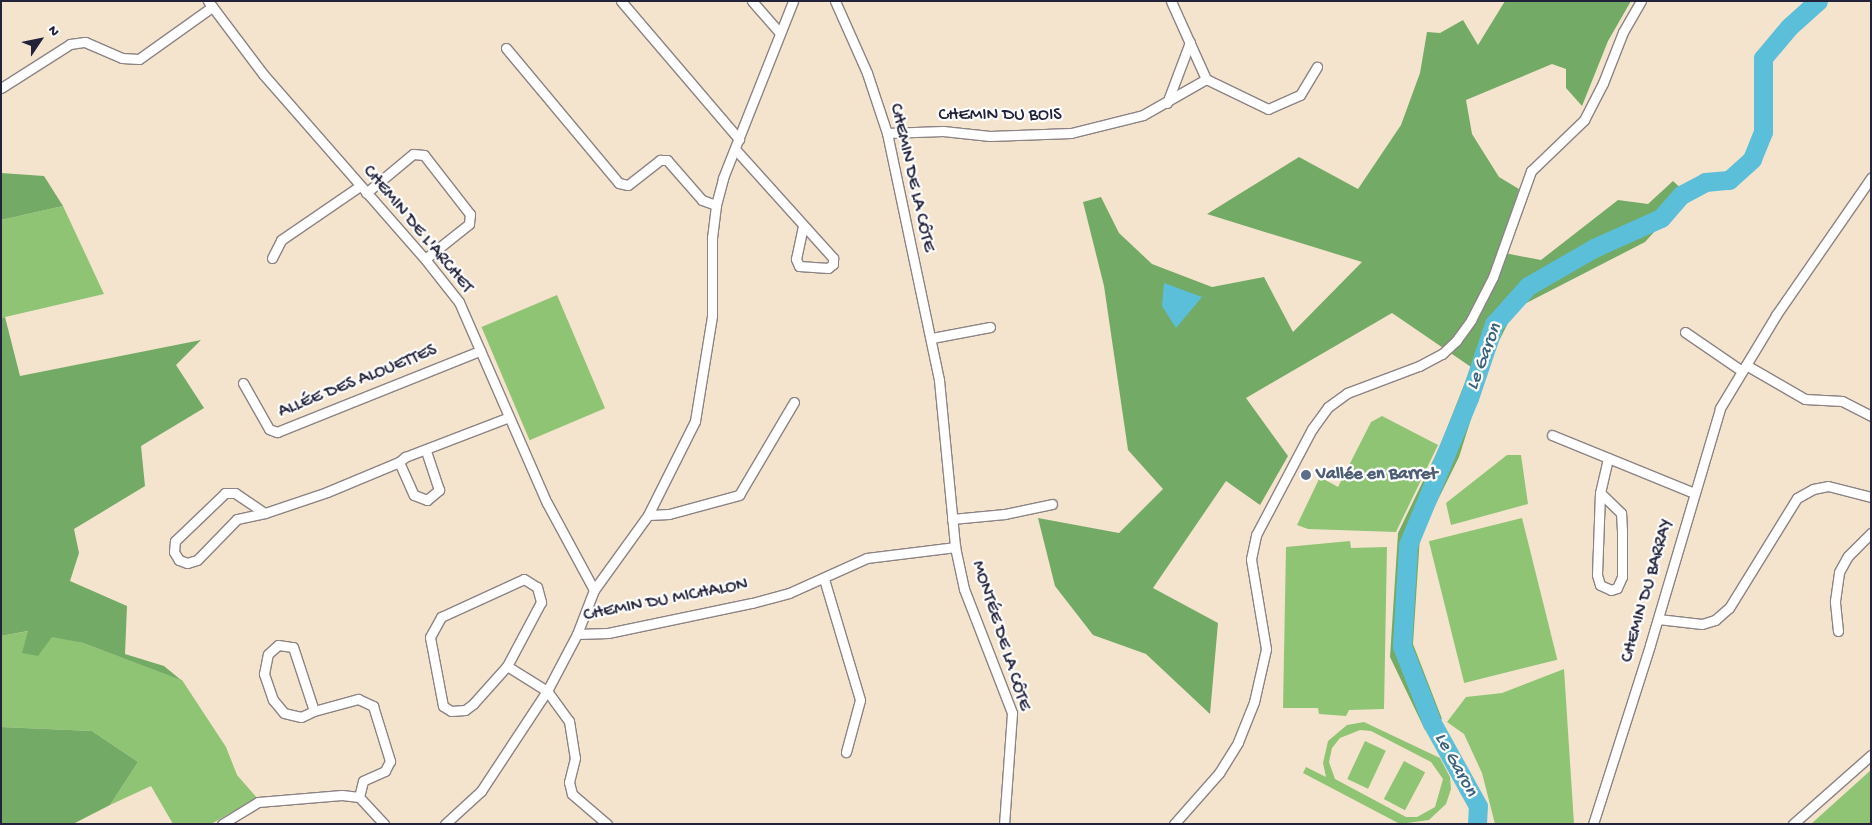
<!DOCTYPE html>
<html>
<head>
<meta charset="utf-8">
<style>
  body { margin:0 }
  #map { position:relative; width:1872px; height:825px; overflow:hidden; background:#f5e4cd; font-family:"Gochi Hand",sans-serif }
  div>[style] { position:absolute }
  [style*='--x'] { left:calc(var(--x)*1px); top:calc(var(--y)*1px); width:calc(var(--w)*1px); rotate:calc(var(--a)*1deg) }
  .green>* { inset:0; background:#8fc475; transform-origin:0 0 }
  .forest>* { inset:0; background:#73aa66 }
  .water>* { inset:0; background:#5cbfda }
  .river>* { height:19px; margin:-9.5px; padding:0 9.5px; transform-origin:9.5px; border-radius:9.5px; background:#5cbfda }
  .roads { filter:drop-shadow(1px 0 #8c8384) drop-shadow(-1px 0 #8c8384) drop-shadow(0 1px #8c8384) drop-shadow(0 -1px #8c8384) }
  .street>* { height:9px; margin:-4.5px; padding:0 4.5px; transform-origin:4.5px; border-radius:4.5px; background:#fff }
  .dots>* { width:14px; height:14px; translate:-50% -50%; box-sizing:border-box; border:2px solid #fff; border-radius:50% }
  span { translate:-50% -50%; white-space:nowrap; text-align:center; line-height:1.15; -webkit-text-stroke:4.5px #fff; paint-order:stroke }
  .street-label { font-size:18px; color:#22223b }
  .service-label { font-size:18px; color:#4e5e75; font-weight:700 }
  .left { translate:0 -50%; text-align:left }
  .water-label { font-size:19px; color:#39617b; font-style:italic }
  .frame { position:absolute; inset:0; border:2px solid #22223b; pointer-events:none }
  .north { position:absolute; left:15px; top:15px; width:50px; height:50px; -webkit-text-stroke:4px #fff; paint-order:stroke; rotate:56deg; font-size:14px; font-weight:700; line-height:20px; text-align:center; color:#22223b }
  .north::after { content:''; display:block; margin:auto; width:18px; height:22px; background:#22223b; clip-path:polygon(50% 0,100% 100%,50% 72%,0 100%) }
</style>
</head>
<body>
<div id="map">
  <div class="green">
    <div style="clip-path:polygon(63px 206px,104px 294px,1px 318px,1px 220px)"></div>
    <div style="left:557px;top:295px;width:123px;height:82px;rotate:67deg"></div>
    <div style="clip-path:polygon(1382px 416px,1438px 445px,1396px 532px,1308px 529px,1297px 525px,1320px 477px,1338px 487px,1371px 422px)"></div>
    <div style="clip-path:polygon(1507px 455px,1521px 455px,1528px 504px,1451px 525px,1446px 503px)"></div>
    <div style="left:1522px;top:518px;width:146px;height:96px;rotate:76deg"></div>
    <div style="clip-path:polygon(1350px 541px,1351px 548px,1387px 547px,1384px 709px,1349px 710px,1346px 716px,1319px 714px,1318px 708px,1283px 708px,1286px 547px)"></div>
    <div style="clip-path:polygon(29px 631px,83px 643px,182px 680px,226px 747px,237px 775px,257px 798px,211px 824px,173px 824px,151px 786px,110px 805px,138px 762px,92px 731px,1px 727px,1px 636px)"></div>
    <div style="clip-path:polygon(1564px 669px,1574px 824px,1495px 824px,1482px 773px,1464px 734px,1447px 722px,1466px 697px,1502px 693px)"></div>
    <div style="clip-path:polygon(evenodd,1364px 722px,1440px 758px,1450px 777px,1451px 789px,1446px 804px,1429px 820px,1400px 824px,1303px 773px,1306px 767px,1326px 777px,1323px 763px,1328px 741px,1347px 725px,1364px 722px,1360px 730px,1371px 731px,1431px 762px,1443px 779px,1435px 807px,1417px 817px,1406px 817px,1335px 779px,1329px 762px,1332px 748px,1340px 738px,1360px 730px)"></div>
    <div style="left:1365px;top:741px;width:23px;height:42px;rotate:25deg"></div>
    <div style="left:1404px;top:761px;width:24px;height:43px;rotate:28deg"></div>
    <div style="clip-path:polygon(1871px 770px,1871px 824px,1811px 824px)"></div>
  </div>
  <div class="forest">
    <div style="clip-path:polygon(1505px 1px,1631px 1px,1608px 41px,1582px 106px,1566px 88px,1566px 69px,1552px 64px,1466px 100px,1472px 134px,1499px 177px,1519px 189px,1499px 252px,1541px 260px,1618px 200px,1648px 204px,1673px 181px,1688px 195px,1645px 242px,1515px 309px,1490px 359px,1459px 457px,1420px 536px,1413px 644px,1442px 719px,1425px 730px,1390px 657px,1398px 533px,1440px 446px,1471px 367px,1392px 313px,1246px 398px,1288px 456px,1260px 505px,1226px 481px,1153px 588px,1218px 623px,1210px 714px,1146px 654px,1093px 635px,1055px 586px,1038px 518px,1119px 533px,1163px 489px,1128px 450px,1104px 286px,1083px 202px,1101px 197px,1119px 233px,1152px 264px,1212px 287px,1264px 277px,1293px 332px,1362px 262px,1207px 214px,1299px 157px,1358px 189px,1401px 125px,1420px 73px,1427px 32px,1440px 33px,1463px 20px,1478px 45px)"></div>
    <div style="clip-path:polygon(1px 173px,44px 176px,63px 206px,1px 220px)"></div>
    <div style="clip-path:polygon(5px 317px,20px 376px,201px 340px,176px 365px,204px 408px,141px 446px,145px 486px,74px 529px,79px 553px,70px 581px,127px 606px,125px 654px,164px 666px,181px 680px,83px 643px,52px 637px,38px 656px,22px 653px,28px 631px,1px 636px,1px 318px)"></div>
    <div style="clip-path:polygon(1px 727px,92px 731px,138px 762px,110px 805px,73px 824px,1px 824px)"></div>
  </div>
  <div class="water">
    <div style="clip-path:polygon(1164px 283px,1202px 297px,1176px 328px,1162px 306px)"></div>
  </div>
  <div class="river">
    <div style="--x:1477;--y:824;--w:18;--a:-87"></div>
    <div style="--x:1478;--y:806;--w:95;--a:-119"></div>
    <div style="--x:1432;--y:723;--w:83;--a:-111.3"></div>
    <div style="--x:1402;--y:646;--w:101;--a:-86.6"></div>
    <div style="--x:1408;--y:545;--w:159;--a:-67.5"></div>
    <div style="--x:1469;--y:398;--w:78;--a:-71.3"></div>
    <div style="--x:1494;--y:324;--w:51;--a:-48.2"></div>
    <div style="--x:1528;--y:286;--w:76;--a:-29.9"></div>
    <div style="--x:1594;--y:248;--w:73;--a:-24.1"></div>
    <div style="--x:1661;--y:218;--w:30;--a:-49"></div>
    <div style="--x:1681;--y:195;--w:27;--a:-28"></div>
    <div style="--x:1705;--y:182;--w:24;--a:-5"></div>
    <div style="--x:1729;--y:180;--w:31;--a:-42"></div>
    <div style="--x:1752;--y:159;--w:29;--a:-68"></div>
    <div style="--x:1763;--y:132;--w:74;--a:-90"></div>
    <div style="--x:1763;--y:58;--w:40;--a:-50"></div>
    <div style="--x:1789;--y:27;--w:39;--a:-42"></div>
  </div>
  <div class="roads">
    <div class="street">
      <div style="--x:208;--y:1;--w:91;--a:53"></div>
      <div style="--x:263;--y:74;--w:246;--a:48.8"></div>
      <div style="--x:425;--y:259;--w:55;--a:51.7"></div>
      <div style="--x:459;--y:302;--w:219;--a:66.4"></div>
      <div style="--x:547;--y:503;--w:99;--a:61.6"></div>
      <div style="--x:621;--y:1;--w:182;--a:49.5"></div>
      <div style="--x:752;--y:1;--w:41;--a:48.9"></div>
      <div style="--x:835;--y:1;--w:79;--a:66"></div>
      <div style="--x:867;--y:73;--w:63;--a:71.6"></div>
      <div style="--x:887;--y:133;--w:252;--a:78.1"></div>
      <div style="--x:939;--y:380;--w:168;--a:84.5"></div>
      <div style="--x:955;--y:547;--w:43;--a:77.9"></div>
      <div style="--x:964;--y:589;--w:133;--a:68.8"></div>
      <div style="--x:1012;--y:713;--w:111;--a:94.1"></div>
      <div style="--x:506;--y:48;--w:176;--a:50.1"></div>
      <div style="--x:619;--y:183;--w:9;--a:13"></div>
      <div style="--x:628;--y:185;--w:41;--a:-38"></div>
      <div style="--x:660;--y:160;--w:7;--a:0"></div>
      <div style="--x:667;--y:160;--w:53;--a:48.8"></div>
      <div style="--x:702;--y:200;--w:15;--a:20"></div>
      <div style="--x:1206;--y:79;--w:69;--a:25.8"></div>
      <div style="--x:1268;--y:109;--w:35;--a:-24"></div>
      <div style="--x:1300;--y:95;--w:33;--a:-59"></div>
      <div style="--x:1;--y:88;--w:82;--a:-32.5"></div>
      <div style="--x:70;--y:44;--w:15;--a:-8"></div>
      <div style="--x:85;--y:42;--w:40;--a:23.4"></div>
      <div style="--x:122;--y:58;--w:17;--a:3"></div>
      <div style="--x:139;--y:59;--w:90;--a:-35.5"></div>
      <div style="--x:1167;--y:103;--w:65;--a:-69.3"></div>
      <div style="--x:887;--y:133;--w:56;--a:-2"></div>
      <div style="--x:943;--y:131;--w:47;--a:6.1"></div>
      <div style="--x:990;--y:136;--w:81;--a:-2.1"></div>
      <div style="--x:1071;--y:133;--w:74;--a:-14"></div>
      <div style="--x:1143;--y:115;--w:73;--a:-29.7"></div>
      <div style="--x:1206;--y:79;--w:85;--a:-114.2"></div>
      <div style="--x:735;--y:149;--w:147;--a:48"></div>
      <div style="--x:833;--y:258;--w:6;--a:90"></div>
      <div style="--x:833;--y:264;--w:6;--a:141"></div>
      <div style="--x:828;--y:268;--w:29;--a:-176"></div>
      <div style="--x:799;--y:266;--w:8;--a:-113"></div>
      <div style="--x:796;--y:259;--w:34;--a:-78"></div>
      <div style="--x:366;--y:193;--w:61;--a:-39.7"></div>
      <div style="--x:413;--y:154;--w:11;--a:5"></div>
      <div style="--x:424;--y:155;--w:75;--a:52.1"></div>
      <div style="--x:470;--y:214;--w:10;--a:96"></div>
      <div style="--x:469;--y:224;--w:56;--a:141.5"></div>
      <div style="--x:272;--y:258;--w:20;--a:-63"></div>
      <div style="--x:281;--y:240;--w:96;--a:-34.4"></div>
      <div style="--x:1685;--y:332;--w:69;--a:34.4"></div>
      <div style="--x:932;--y:338;--w:59;--a:-10.7"></div>
      <div style="--x:1746;--y:365;--w:68;--a:30"></div>
      <div style="--x:1805;--y:399;--w:37;--a:3"></div>
      <div style="--x:1842;--y:401;--w:33;--a:27"></div>
      <div style="--x:243;--y:383;--w:53;--a:60.5"></div>
      <div style="--x:269;--y:429;--w:9;--a:21"></div>
      <div style="--x:277;--y:432;--w:219;--a:-21.8"></div>
      <div style="--x:1552;--y:435;--w:153;--a:22.2"></div>
      <div style="--x:399;--y:462;--w:36;--a:66"></div>
      <div style="--x:414;--y:495;--w:14;--a:21"></div>
      <div style="--x:427;--y:500;--w:16;--a:-40"></div>
      <div style="--x:439;--y:490;--w:41;--a:-108.4"></div>
      <div style="--x:1600;--y:493;--w:82;--a:92.1"></div>
      <div style="--x:1597;--y:575;--w:10;--a:73"></div>
      <div style="--x:1600;--y:585;--w:12;--a:24"></div>
      <div style="--x:1611;--y:590;--w:6;--a:-18"></div>
      <div style="--x:1617;--y:588;--w:12;--a:-66"></div>
      <div style="--x:1622;--y:577;--w:46;--a:-90"></div>
      <div style="--x:1622;--y:531;--w:18;--a:-93"></div>
      <div style="--x:1621;--y:513;--w:29;--a:-136"></div>
      <div style="--x:1600;--y:493;--w:36;--a:-77"></div>
      <div style="--x:265;--y:513;--w:29;--a:168"></div>
      <div style="--x:237;--y:519;--w:57;--a:134.3"></div>
      <div style="--x:197;--y:560;--w:10;--a:163"></div>
      <div style="--x:187;--y:563;--w:9;--a:-159"></div>
      <div style="--x:179;--y:560;--w:9;--a:-122"></div>
      <div style="--x:174;--y:552;--w:11;--a:-85"></div>
      <div style="--x:175;--y:541;--w:69;--a:-43.8"></div>
      <div style="--x:225;--y:493;--w:10;--a:0"></div>
      <div style="--x:235;--y:493;--w:36;--a:34"></div>
      <div style="--x:265;--y:513;--w:65;--a:-18.7"></div>
      <div style="--x:327;--y:492;--w:78;--a:-22.6"></div>
      <div style="--x:399;--y:462;--w:8;--a:-40"></div>
      <div style="--x:405;--y:457;--w:111;--a:-21"></div>
      <div style="--x:648;--y:515;--w:21;--a:-3"></div>
      <div style="--x:669;--y:514;--w:73;--a:-15.2"></div>
      <div style="--x:739;--y:495;--w:108;--a:-59.4"></div>
      <div style="--x:952;--y:519;--w:53;--a:-5.4"></div>
      <div style="--x:1005;--y:514;--w:48;--a:-12"></div>
      <div style="--x:824;--y:579;--w:126;--a:73.4"></div>
      <div style="--x:860;--y:700;--w:54;--a:105.1"></div>
      <div style="--x:1658;--y:619;--w:44;--a:6.5"></div>
      <div style="--x:1702;--y:624;--w:14;--a:-17"></div>
      <div style="--x:1715;--y:620;--w:18;--a:-41"></div>
      <div style="--x:1729;--y:608;--w:129;--a:-58.3"></div>
      <div style="--x:1797;--y:498;--w:18;--a:-29"></div>
      <div style="--x:1813;--y:489;--w:15;--a:-11"></div>
      <div style="--x:1828;--y:486;--w:44;--a:14.3"></div>
      <div style="--x:1838;--y:631;--w:30;--a:-96"></div>
      <div style="--x:1835;--y:601;--w:29;--a:-82"></div>
      <div style="--x:1839;--y:572;--w:18;--a:-61"></div>
      <div style="--x:1848;--y:556;--w:33;--a:-45"></div>
      <div style="--x:577;--y:634;--w:31;--a:-2"></div>
      <div style="--x:608;--y:633;--w:147;--a:-11.8"></div>
      <div style="--x:752;--y:603;--w:38;--a:-15"></div>
      <div style="--x:789;--y:593;--w:85;--a:-24.2"></div>
      <div style="--x:867;--y:558;--w:89;--a:-7.1"></div>
      <div style="--x:507;--y:666;--w:51;--a:131.8"></div>
      <div style="--x:473;--y:704;--w:10;--a:143"></div>
      <div style="--x:465;--y:710;--w:14;--a:176"></div>
      <div style="--x:451;--y:711;--w:9;--a:-148"></div>
      <div style="--x:443;--y:706;--w:70;--a:-100.7"></div>
      <div style="--x:430;--y:637;--w:23;--a:-61"></div>
      <div style="--x:441;--y:617;--w:91;--a:-24.6"></div>
      <div style="--x:524;--y:579;--w:15;--a:32"></div>
      <div style="--x:537;--y:587;--w:16;--a:75"></div>
      <div style="--x:541;--y:602;--w:72;--a:118"></div>
      <div style="--x:507;--y:666;--w:47;--a:32"></div>
      <div style="--x:547;--y:691;--w:37;--a:54"></div>
      <div style="--x:569;--y:721;--w:37;--a:81"></div>
      <div style="--x:575;--y:758;--w:25;--a:104"></div>
      <div style="--x:569;--y:782;--w:12;--a:76"></div>
      <div style="--x:572;--y:794;--w:46;--a:40.6"></div>
      <div style="--x:314;--y:711;--w:14;--a:155"></div>
      <div style="--x:301;--y:717;--w:17;--a:-167"></div>
      <div style="--x:284;--y:713;--w:17;--a:-130"></div>
      <div style="--x:273;--y:700;--w:28;--a:-109"></div>
      <div style="--x:264;--y:674;--w:20;--a:-79"></div>
      <div style="--x:268;--y:654;--w:13;--a:-42"></div>
      <div style="--x:278;--y:645;--w:15;--a:8"></div>
      <div style="--x:293;--y:647;--w:67;--a:71.8"></div>
      <div style="--x:314;--y:711;--w:46;--a:-15.3"></div>
      <div style="--x:358;--y:699;--w:17;--a:25"></div>
      <div style="--x:373;--y:706;--w:58;--a:72.8"></div>
      <div style="--x:390;--y:761;--w:11;--a:117"></div>
      <div style="--x:385;--y:771;--w:24;--a:156"></div>
      <div style="--x:363;--y:781;--w:16;--a:104"></div>
      <div style="--x:222;--y:824;--w:42;--a:-31.4"></div>
      <div style="--x:258;--y:802;--w:84;--a:-4.8"></div>
      <div style="--x:342;--y:795;--w:17;--a:7"></div>
      <div style="--x:359;--y:797;--w:37;--a:47"></div>
      <div style="--x:445;--y:824;--w:49;--a:-42.5"></div>
      <div style="--x:481;--y:791;--w:120;--a:-56.6"></div>
      <div style="--x:547;--y:691;--w:64;--a:-62.2"></div>
      <div style="--x:577;--y:634;--w:47;--a:-68.9"></div>
      <div style="--x:594;--y:590;--w:92;--a:-54.2"></div>
      <div style="--x:648;--y:515;--w:105;--a:-63.4"></div>
      <div style="--x:695;--y:421;--w:106;--a:-80.8"></div>
      <div style="--x:712;--y:316;--w:78;--a:-90"></div>
      <div style="--x:712;--y:238;--w:33;--a:-83"></div>
      <div style="--x:716;--y:205;--w:28;--a:-75"></div>
      <div style="--x:723;--y:178;--w:190;--a:-68.4"></div>
      <div style="--x:1174;--y:824;--w:68;--a:-48.6"></div>
      <div style="--x:1219;--y:773;--w:36;--a:-58"></div>
      <div style="--x:1238;--y:742;--w:43;--a:-68.2"></div>
      <div style="--x:1254;--y:702;--w:54;--a:-77.2"></div>
      <div style="--x:1266;--y:649;--w:91;--a:-99.5"></div>
      <div style="--x:1251;--y:559;--w:25;--a:-78"></div>
      <div style="--x:1256;--y:535;--w:120;--a:-62.2"></div>
      <div style="--x:1312;--y:429;--w:27;--a:-54"></div>
      <div style="--x:1328;--y:407;--w:24;--a:-36"></div>
      <div style="--x:1347;--y:393;--w:77;--a:-20.6"></div>
      <div style="--x:1419;--y:366;--w:26;--a:-28"></div>
      <div style="--x:1442;--y:354;--w:19;--a:-43"></div>
      <div style="--x:1456;--y:341;--w:26;--a:-54"></div>
      <div style="--x:1471;--y:320;--w:48;--a:-62.9"></div>
      <div style="--x:1493;--y:277;--w:113;--a:-70.3"></div>
      <div style="--x:1531;--y:171;--w:74;--a:-43.9"></div>
      <div style="--x:1584;--y:120;--w:42;--a:-62.8"></div>
      <div style="--x:1603;--y:83;--w:55;--a:-68.6"></div>
      <div style="--x:1623;--y:32;--w:36;--a:-60"></div>
      <div style="--x:1593;--y:824;--w:188;--a:-72.3"></div>
      <div style="--x:1650;--y:645;--w:247;--a:-73.5"></div>
      <div style="--x:1720;--y:408;--w:109;--a:-58.9"></div>
      <div style="--x:1776;--y:315;--w:167;--a:-55.3"></div>
      <div style="--x:1793;--y:824;--w:104;--a:-41.5"></div>
    </div>
  </div>
  <div class="dots">
    <div style="left:1306px;top:475px;background:#5c6f8a"></div>
  </div>
  <div class="street-label">
    <span style="left:1000px;top:116px">CHEMIN DU BOIS</span>
    <span style="left:911px;top:178px;rotate:77deg">CHEMIN DE LA CÔTE</span>
    <span style="left:417px;top:230px;rotate:50deg">CHEMIN DE L'ARCHET</span>
    <span style="left:358px;top:382px;rotate:-22deg">ALLÉE DES ALOUETTES</span>
    <span style="left:1648px;top:591px;rotate:-74deg">CHEMIN DU BARRAY</span>
    <span style="left:666px;top:601px;rotate:-11deg">CHEMIN DU MICHALON</span>
    <span style="left:1000px;top:636px;rotate:72deg">MONTÉE DE LA CÔTE</span>
  </div>
  <div class="service-label">
    <span class="left" style="left:1316px;top:475px">Vallée en Barret</span>
  </div>
  <div class="water-label">
    <span style="left:1485px;top:357px;rotate:-69deg">Le Garon</span>
    <span style="left:1455px;top:765px;rotate:61deg">Le Garon</span>
  </div>
  <div class="frame"></div>
  <div class="north">N</div>
</div>
</body>
</html>
